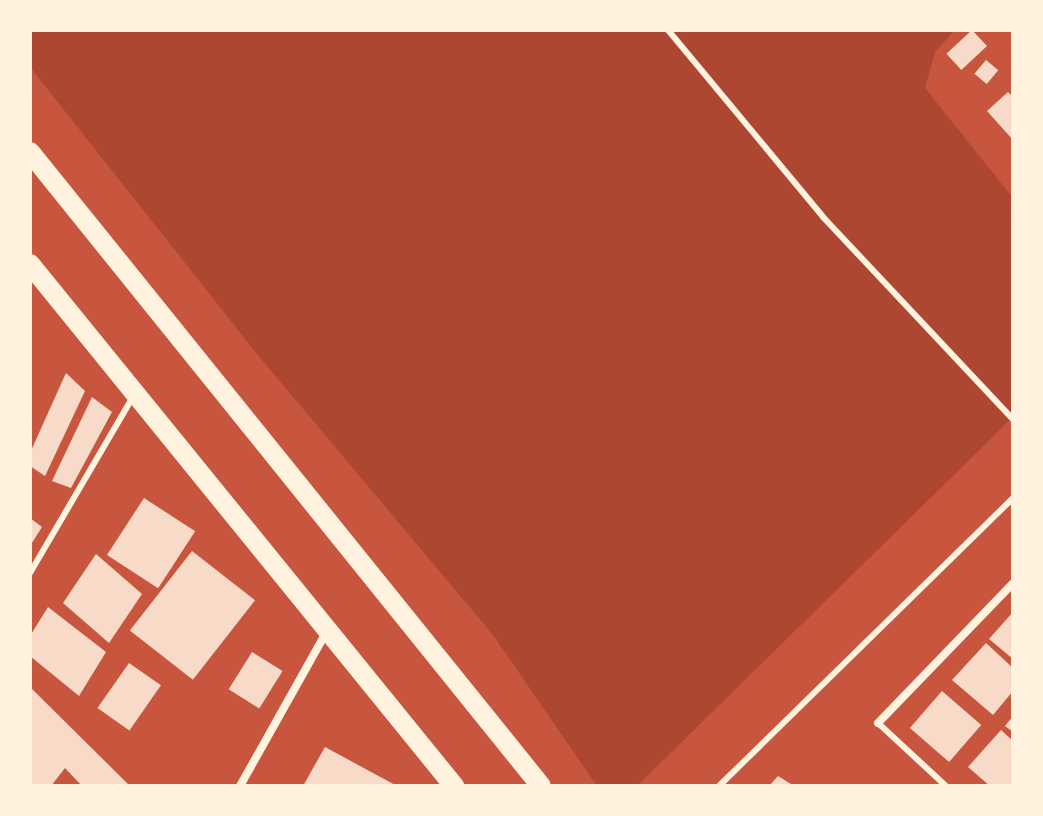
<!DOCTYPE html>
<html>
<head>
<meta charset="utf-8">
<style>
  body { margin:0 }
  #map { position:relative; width:1043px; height:816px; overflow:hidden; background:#c8553d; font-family:"Alegreya Sans",sans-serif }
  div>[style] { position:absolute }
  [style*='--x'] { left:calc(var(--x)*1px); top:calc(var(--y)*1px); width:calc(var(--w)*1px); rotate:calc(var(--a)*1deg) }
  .green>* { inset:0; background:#ae4732 }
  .building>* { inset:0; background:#f7dbc8; transform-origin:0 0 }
  .service>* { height:6px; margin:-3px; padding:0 3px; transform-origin:3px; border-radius:3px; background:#fff3e0 }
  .minor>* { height:8px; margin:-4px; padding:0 4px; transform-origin:4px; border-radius:4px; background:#fff3e0 }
  .primary>* { height:20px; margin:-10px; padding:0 10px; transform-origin:10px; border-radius:10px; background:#fff3e0 }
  span { translate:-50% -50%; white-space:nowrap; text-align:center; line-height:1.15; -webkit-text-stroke:6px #fff3e0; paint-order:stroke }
  .frame { position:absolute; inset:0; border:32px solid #fff3e0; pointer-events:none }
</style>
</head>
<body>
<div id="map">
  <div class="green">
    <div style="clip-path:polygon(30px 30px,955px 30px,935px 52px,925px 88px,1013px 198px,1013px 417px,637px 786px,597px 786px,493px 635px,257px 354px,30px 67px)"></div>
  </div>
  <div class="building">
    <div style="left:972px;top:30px;width:22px;height:35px;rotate:47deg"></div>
    <div style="left:986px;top:60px;width:16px;height:18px;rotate:40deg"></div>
    <div style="clip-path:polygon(1008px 92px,1013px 97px,1013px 140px,987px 111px)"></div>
    <div style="clip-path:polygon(66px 373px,85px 391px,45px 476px,30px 466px,30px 453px)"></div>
    <div style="clip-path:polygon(92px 397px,112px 412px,71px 488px,52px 481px)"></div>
    <div style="left:144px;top:498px;width:61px;height:68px;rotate:33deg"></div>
    <div style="clip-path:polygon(30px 518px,42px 527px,30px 546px)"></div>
    <div style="left:192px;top:551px;width:80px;height:101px;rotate:38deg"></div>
    <div style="clip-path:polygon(96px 554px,142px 594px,109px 643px,63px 603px)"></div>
    <div style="clip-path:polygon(48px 607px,106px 652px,79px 696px,30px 656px,30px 636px)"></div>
    <div style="clip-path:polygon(1013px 612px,1013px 659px,989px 639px)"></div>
    <div style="clip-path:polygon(986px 643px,1013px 668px,1013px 691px,993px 715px,952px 680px)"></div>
    <div style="left:252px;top:652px;width:36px;height:44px;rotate:32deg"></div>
    <div style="left:129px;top:663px;width:39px;height:55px;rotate:35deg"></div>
    <div style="clip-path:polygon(30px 687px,130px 786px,82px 786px,65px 768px,51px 786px,30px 786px)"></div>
    <div style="left:942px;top:691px;width:52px;height:49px;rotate:41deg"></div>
    <div style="clip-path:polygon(1013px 716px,1013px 732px,1005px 726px)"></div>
    <div style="clip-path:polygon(1001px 730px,1013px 741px,1013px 786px,990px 786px,968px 767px)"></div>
    <div style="clip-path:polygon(325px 747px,397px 786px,303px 786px)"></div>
    <div style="clip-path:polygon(778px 776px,794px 786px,769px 786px)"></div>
  </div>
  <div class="service">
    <div style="--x:668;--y:30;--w:243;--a:50.3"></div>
    <div style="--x:823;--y:217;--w:277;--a:46.8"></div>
    <div style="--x:30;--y:573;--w:204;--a:-59.7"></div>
    <div style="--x:878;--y:723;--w:93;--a:42.8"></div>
    <div style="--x:719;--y:786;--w:412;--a:-44.4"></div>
  </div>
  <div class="minor">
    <div style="--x:878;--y:723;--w:194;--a:-46"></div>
    <div style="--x:240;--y:786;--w:176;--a:-60.7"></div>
  </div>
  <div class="primary">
    <div style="--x:30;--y:152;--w:814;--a:51.13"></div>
    <div style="--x:30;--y:264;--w:673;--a:50.91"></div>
  </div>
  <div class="frame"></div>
</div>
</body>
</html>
